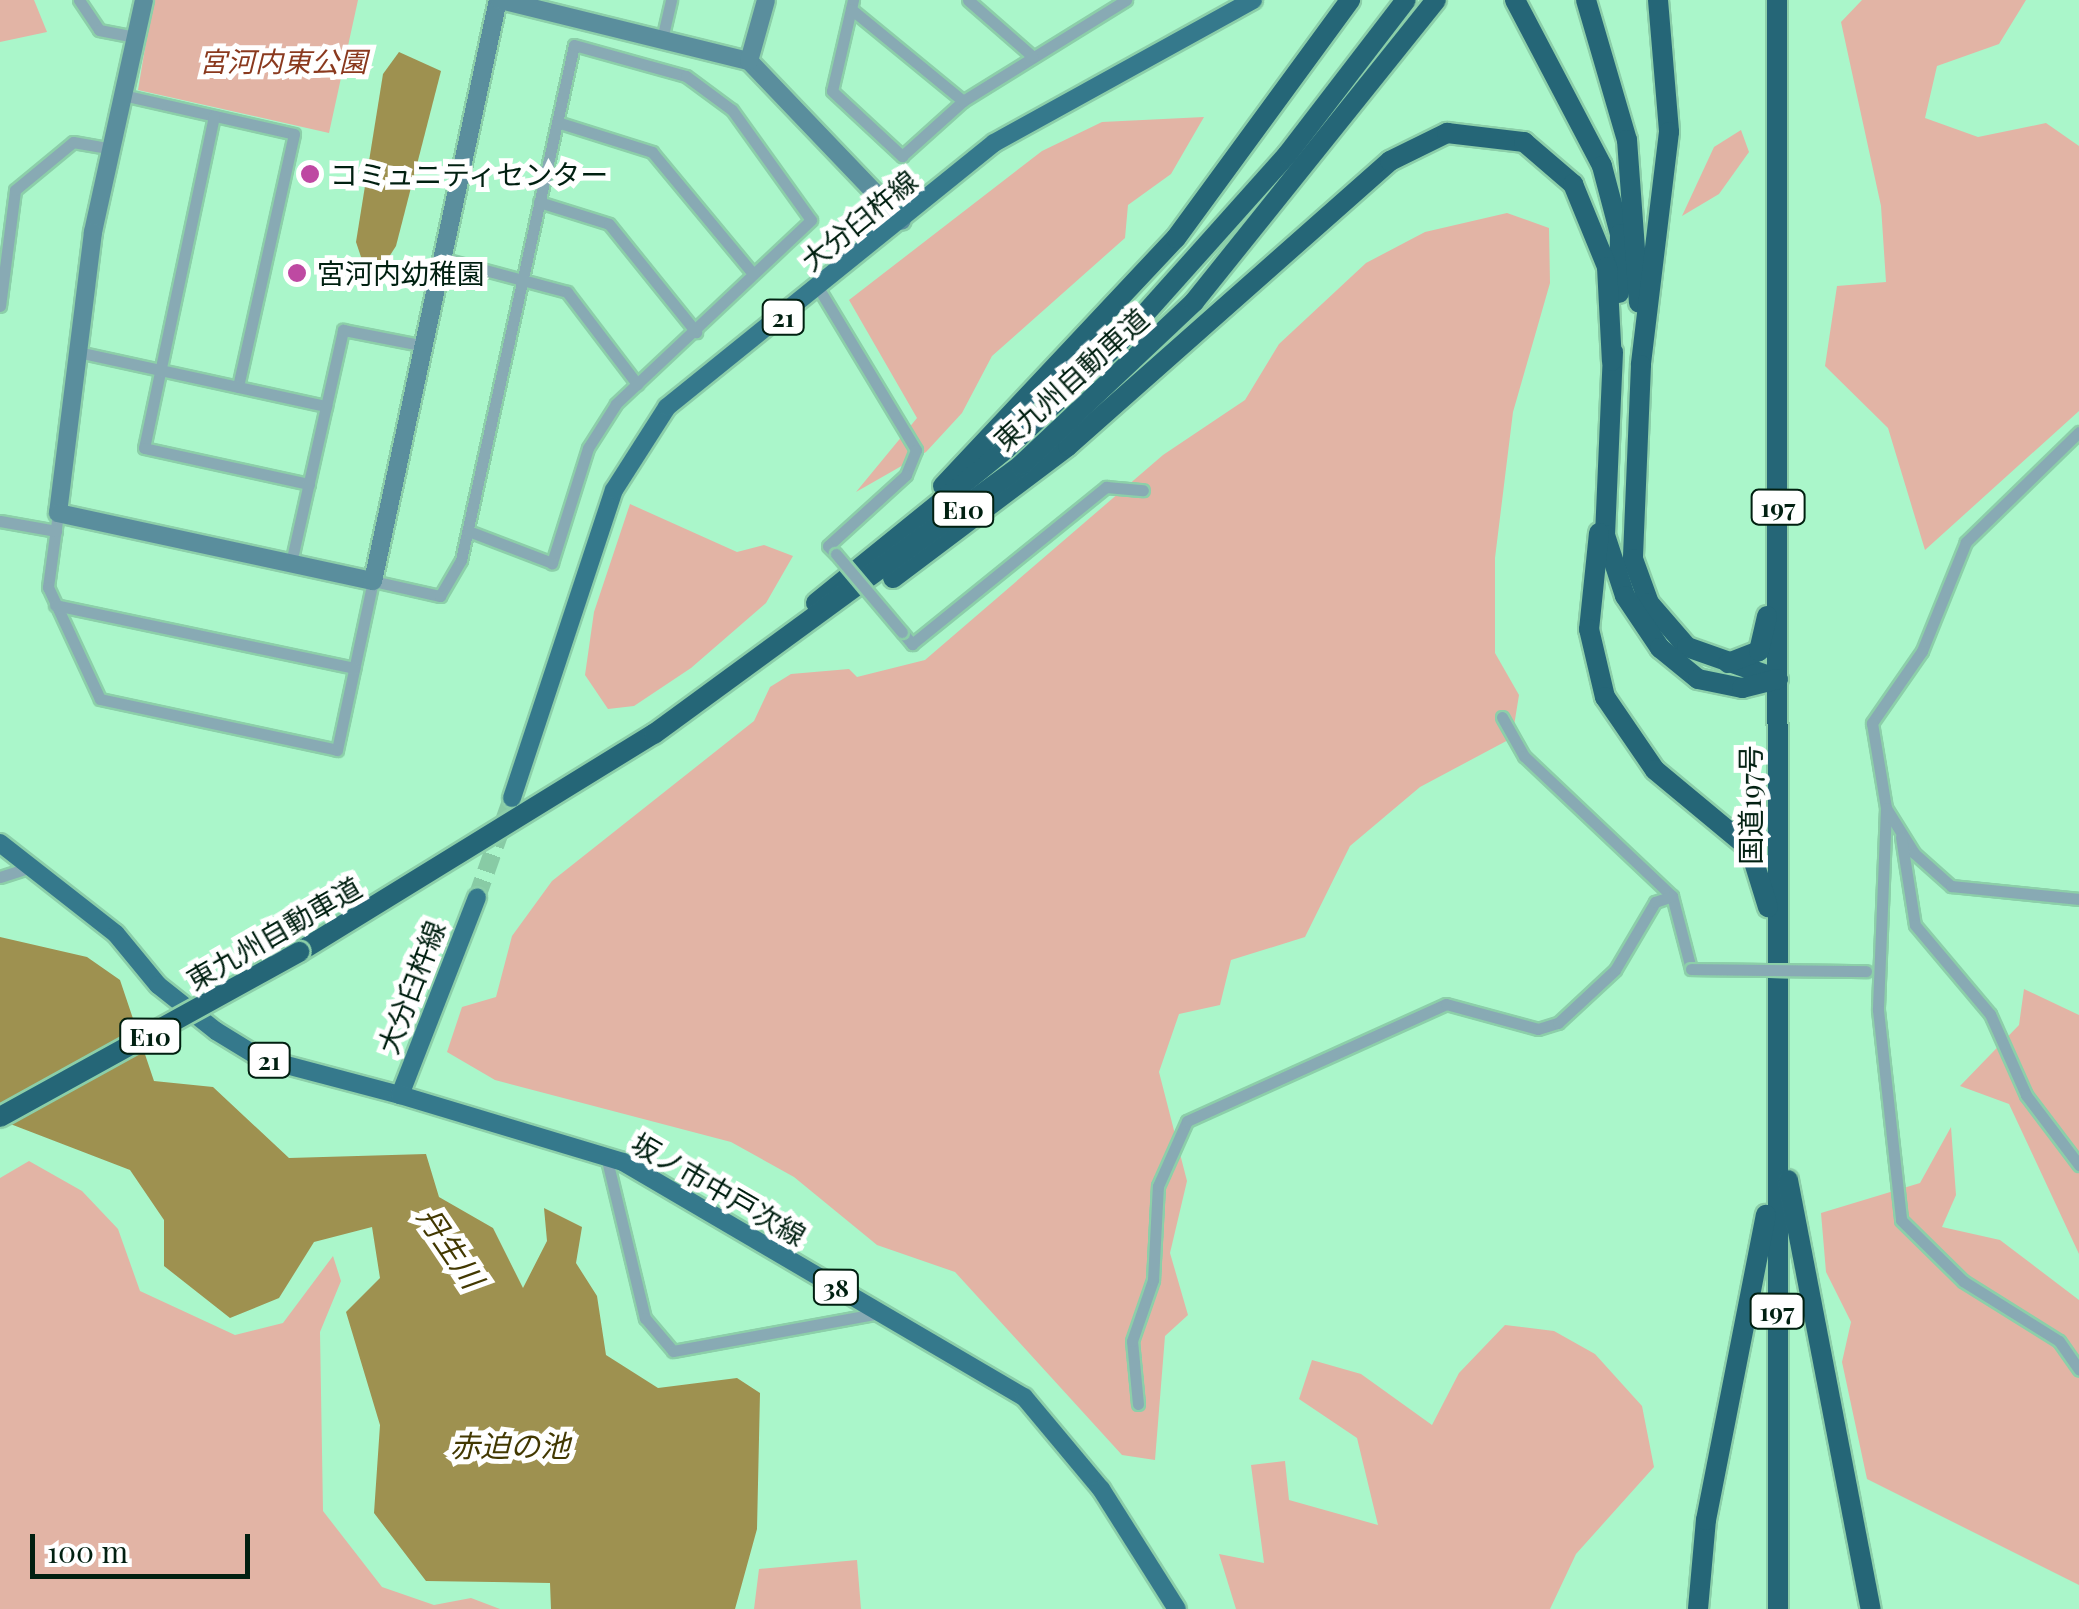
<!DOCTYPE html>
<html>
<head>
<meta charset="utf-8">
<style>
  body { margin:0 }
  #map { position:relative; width:2079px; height:1609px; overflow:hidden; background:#aaf6ca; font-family:"Playfair Display","Noto Sans JP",serif }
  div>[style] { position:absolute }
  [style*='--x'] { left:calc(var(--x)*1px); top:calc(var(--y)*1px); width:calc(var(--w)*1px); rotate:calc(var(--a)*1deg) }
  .green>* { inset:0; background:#e2b4a5 }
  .water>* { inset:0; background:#9e9150 }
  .primary-tunnel>* { height:18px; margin-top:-9px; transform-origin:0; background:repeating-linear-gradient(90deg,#88cba5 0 18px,transparent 0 27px) }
  .roads { filter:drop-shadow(2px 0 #8ccfa9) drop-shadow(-2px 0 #8ccfa9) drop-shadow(0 2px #8ccfa9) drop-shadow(0 -2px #8ccfa9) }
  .street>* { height:11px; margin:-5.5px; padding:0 5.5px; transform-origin:5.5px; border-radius:5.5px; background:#88aab4 }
  .secondary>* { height:18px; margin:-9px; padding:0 9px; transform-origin:9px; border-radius:9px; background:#5a8e9d }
  .primary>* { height:18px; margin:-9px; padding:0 9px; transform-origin:9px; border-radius:9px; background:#35798c }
  .highway>* { height:20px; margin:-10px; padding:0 10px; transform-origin:10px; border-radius:10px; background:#256677 }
  .bridges { filter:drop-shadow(2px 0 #8ccfa9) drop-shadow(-2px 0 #8ccfa9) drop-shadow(0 2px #8ccfa9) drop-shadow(0 -2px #8ccfa9) }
  .street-bridge>* { height:11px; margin:-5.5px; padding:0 5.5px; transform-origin:5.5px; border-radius:5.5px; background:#88aab4 }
  .highway-bridge>* { height:20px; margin:-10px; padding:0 10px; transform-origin:10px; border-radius:10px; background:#256677 }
  .dots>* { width:28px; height:28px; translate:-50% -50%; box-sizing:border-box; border:5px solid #fff; border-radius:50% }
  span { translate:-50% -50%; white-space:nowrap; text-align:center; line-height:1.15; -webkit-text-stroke:10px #fff; paint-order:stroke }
  .shield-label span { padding:2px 8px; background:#fff; border:2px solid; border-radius:8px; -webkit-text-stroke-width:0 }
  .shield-label { font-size:25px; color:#012011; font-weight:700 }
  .park-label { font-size:28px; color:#8a391e; font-style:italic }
  .poi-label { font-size:28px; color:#012011 }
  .left { translate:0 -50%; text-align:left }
  .street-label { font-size:28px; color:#012011 }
  .water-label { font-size:30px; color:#423801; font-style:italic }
  .scale { position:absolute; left:30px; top:1534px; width:220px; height:45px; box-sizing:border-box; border:5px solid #012011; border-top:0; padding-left:12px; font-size:30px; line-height:35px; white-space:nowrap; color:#012011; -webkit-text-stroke:8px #fff; paint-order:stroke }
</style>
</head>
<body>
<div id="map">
  <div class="green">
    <div style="clip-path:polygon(0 0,34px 0,47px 32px,0 42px)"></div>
    <div style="clip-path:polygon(153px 0,358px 0,329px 133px,138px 90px)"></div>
    <div style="clip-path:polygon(1862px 0,2026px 0,1999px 44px,1937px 66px,1925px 118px,1978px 137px,2046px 123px,2079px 146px,2079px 411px,1925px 550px,1888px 428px,1825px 366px,1837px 286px,1886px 282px,1881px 206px,1841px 22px)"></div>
    <div style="clip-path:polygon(1204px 117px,1171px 174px,1128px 205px,1125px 238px,992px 356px,962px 413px,926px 452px,856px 492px,917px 418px,849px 300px,1042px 151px,1102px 122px)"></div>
    <div style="clip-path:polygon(1741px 130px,1749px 152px,1719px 194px,1682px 216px,1714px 147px)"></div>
    <div style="clip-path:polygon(1507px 213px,1549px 228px,1550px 283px,1513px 412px,1495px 558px,1495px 653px,1519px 695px,1512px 738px,1420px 787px,1350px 846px,1305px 937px,1231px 960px,1220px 1005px,1179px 1014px,1159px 1072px,1187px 1181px,1170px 1253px,1188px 1315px,1165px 1336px,1155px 1460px,1122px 1455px,955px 1272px,877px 1245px,794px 1177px,731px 1142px,495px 1080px,447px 1052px,462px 1007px,496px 997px,512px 936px,552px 881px,754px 721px,770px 687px,791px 674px,849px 669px,857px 677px,925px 660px,1163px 455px,1245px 400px,1279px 344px,1366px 263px,1425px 232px)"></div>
    <div style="clip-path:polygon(630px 504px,737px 552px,764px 545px,793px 556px,766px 603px,691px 668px,634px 706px,608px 709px,585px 675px,594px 612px)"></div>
    <div style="clip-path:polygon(2024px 989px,2079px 1015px,2079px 1254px,2009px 1104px,1960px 1086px,2019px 1025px)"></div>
    <div style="clip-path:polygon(1951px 1127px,1956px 1195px,1942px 1227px,2000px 1240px,2079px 1300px,2079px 1585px,1867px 1479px,1842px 1362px,1851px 1322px,1826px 1272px,1821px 1213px,1920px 1183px)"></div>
    <div style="clip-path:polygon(29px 1161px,82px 1191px,118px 1229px,140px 1291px,235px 1335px,283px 1323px,333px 1256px,341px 1281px,320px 1332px,323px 1511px,382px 1587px,434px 1605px,471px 1598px,500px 1609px,0 1609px,0 1178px)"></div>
    <div style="clip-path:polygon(1505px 1325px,1554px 1331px,1595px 1354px,1642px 1406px,1654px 1467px,1576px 1554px,1550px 1609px,1236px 1609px,1219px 1554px,1264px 1563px,1251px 1465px,1285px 1461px,1289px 1500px,1378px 1525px,1357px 1438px,1299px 1399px,1312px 1360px,1361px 1374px,1432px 1425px,1459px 1373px)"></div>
    <div style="clip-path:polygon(857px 1560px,861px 1609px,754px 1609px,759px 1569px)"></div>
  </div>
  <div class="water">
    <div style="clip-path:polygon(399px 52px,441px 71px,396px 246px,382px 268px,362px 260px,356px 242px,383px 74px)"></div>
    <div style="clip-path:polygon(0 937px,87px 957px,120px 980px,154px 1081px,213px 1087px,289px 1158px,426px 1154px,439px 1197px,493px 1228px,523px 1288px,547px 1241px,544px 1208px,582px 1227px,576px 1263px,597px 1296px,606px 1355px,658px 1388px,737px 1378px,760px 1393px,757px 1529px,735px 1609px,551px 1609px,550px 1583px,426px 1581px,374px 1513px,380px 1425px,346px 1312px,380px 1278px,372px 1227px,314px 1242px,279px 1298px,230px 1318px,164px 1266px,164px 1220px,130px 1170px,0 1120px)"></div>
  </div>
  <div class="primary-tunnel">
    <div style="--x:477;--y:897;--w:105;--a:-70.5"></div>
  </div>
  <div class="roads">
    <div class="street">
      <div style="--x:79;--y:0;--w:36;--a:56"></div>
      <div style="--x:99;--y:30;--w:38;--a:11"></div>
      <div style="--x:853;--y:0;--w:93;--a:103"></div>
      <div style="--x:832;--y:91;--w:96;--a:42.9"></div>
      <div style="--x:902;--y:156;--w:82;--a:-42"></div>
      <div style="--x:963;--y:101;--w:192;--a:-31.8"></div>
      <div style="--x:968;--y:0;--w:86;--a:41.2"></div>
      <div style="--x:851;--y:9;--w:145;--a:39.4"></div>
      <div style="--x:663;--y:35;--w:36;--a:-77"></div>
      <div style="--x:123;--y:95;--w:175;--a:12.8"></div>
      <div style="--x:294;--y:134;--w:259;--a:102.5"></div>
      <div style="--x:214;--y:116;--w:339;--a:101.9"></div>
      <div style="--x:144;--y:448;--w:169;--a:12.3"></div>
      <div style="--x:557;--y:122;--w:100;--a:17.5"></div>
      <div style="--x:652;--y:152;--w:153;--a:50.3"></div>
      <div style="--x:539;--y:202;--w:73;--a:17.4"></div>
      <div style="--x:609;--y:224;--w:139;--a:51.1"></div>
      <div style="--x:444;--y:259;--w:127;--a:15"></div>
      <div style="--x:567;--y:292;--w:116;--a:52.7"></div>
      <div style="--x:819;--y:289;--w:188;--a:58.9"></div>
      <div style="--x:916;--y:450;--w:27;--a:112"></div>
      <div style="--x:906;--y:475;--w:105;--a:137.7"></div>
      <div style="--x:828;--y:546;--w:11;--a:45"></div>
      <div style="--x:0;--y:306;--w:117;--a:-82.6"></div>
      <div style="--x:15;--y:190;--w:75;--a:-39.6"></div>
      <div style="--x:73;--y:142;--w:40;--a:10"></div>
      <div style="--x:78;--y:352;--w:254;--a:12.3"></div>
      <div style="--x:2079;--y:432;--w:158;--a:135.8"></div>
      <div style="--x:1966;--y:542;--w:118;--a:112"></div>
      <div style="--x:1922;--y:651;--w:88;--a:124.8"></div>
      <div style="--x:1872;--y:723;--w:86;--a:80.6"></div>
      <div style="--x:1886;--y:808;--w:202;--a:92.3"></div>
      <div style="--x:1878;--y:1010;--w:211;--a:83.7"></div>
      <div style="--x:1901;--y:1220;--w:87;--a:44.5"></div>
      <div style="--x:1963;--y:1281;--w:113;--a:32"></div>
      <div style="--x:2059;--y:1341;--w:35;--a:55"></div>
      <div style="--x:58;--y:513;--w:75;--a:97.7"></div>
      <div style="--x:48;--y:587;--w:123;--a:65.1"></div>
      <div style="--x:100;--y:699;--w:242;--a:12.1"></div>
      <div style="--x:337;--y:750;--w:173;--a:-78"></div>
      <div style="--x:373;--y:581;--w:69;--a:12.6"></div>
      <div style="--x:440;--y:596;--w:42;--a:-59.7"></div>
      <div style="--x:461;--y:560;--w:527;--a:-77.62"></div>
      <div style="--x:574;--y:45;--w:116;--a:15.5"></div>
      <div style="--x:686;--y:76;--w:57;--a:36.5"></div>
      <div style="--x:732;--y:110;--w:135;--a:54.3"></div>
      <div style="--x:811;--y:220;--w:268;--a:136.7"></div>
      <div style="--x:616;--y:404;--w:52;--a:122.5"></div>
      <div style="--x:588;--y:448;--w:121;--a:107.4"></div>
      <div style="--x:552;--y:563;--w:90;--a:-159.1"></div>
      <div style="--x:0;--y:521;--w:57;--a:10.1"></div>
      <div style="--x:291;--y:563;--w:239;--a:-77.4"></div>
      <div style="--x:343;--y:330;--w:84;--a:11"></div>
      <div style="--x:55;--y:605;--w:306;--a:11.9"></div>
      <div style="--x:902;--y:632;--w:16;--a:50"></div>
      <div style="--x:912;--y:644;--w:250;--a:-39"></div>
      <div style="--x:1106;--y:487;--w:37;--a:5"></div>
      <div style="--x:1502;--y:717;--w:45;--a:60.6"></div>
      <div style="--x:1524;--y:756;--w:204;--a:43.4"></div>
      <div style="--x:1672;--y:896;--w:75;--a:75.4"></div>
      <div style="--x:1886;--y:808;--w:53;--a:58.1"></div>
      <div style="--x:1914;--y:853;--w:50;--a:41.7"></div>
      <div style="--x:1951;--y:886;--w:129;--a:5.8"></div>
      <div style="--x:1901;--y:837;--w:89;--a:81"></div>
      <div style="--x:1915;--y:925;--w:116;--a:49.9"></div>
      <div style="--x:1990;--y:1014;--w:89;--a:66"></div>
      <div style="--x:2026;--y:1095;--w:88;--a:52.9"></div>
      <div style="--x:0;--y:877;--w:35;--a:-18"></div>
      <div style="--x:606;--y:1156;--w:167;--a:76.5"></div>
      <div style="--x:645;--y:1318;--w:43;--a:49.7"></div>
      <div style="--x:673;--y:1351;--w:210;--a:-10.4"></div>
      <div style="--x:1138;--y:1404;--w:63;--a:-95.4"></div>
      <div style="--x:1132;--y:1341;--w:65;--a:-71"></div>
      <div style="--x:1153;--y:1280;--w:94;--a:-87"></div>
      <div style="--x:1158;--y:1186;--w:71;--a:-66"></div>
      <div style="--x:1187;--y:1121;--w:284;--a:-24.3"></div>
      <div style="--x:1446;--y:1004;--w:95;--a:15.2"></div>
      <div style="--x:1538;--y:1029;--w:21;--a:-17"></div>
      <div style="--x:1558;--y:1023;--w:78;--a:-42.9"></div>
      <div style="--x:1615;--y:970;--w:79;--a:-59.5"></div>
      <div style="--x:1655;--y:902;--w:18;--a:-19"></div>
    </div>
    <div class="secondary">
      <div style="--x:144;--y:0;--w:238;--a:102.4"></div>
      <div style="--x:93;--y:232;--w:283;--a:97.1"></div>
      <div style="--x:58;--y:513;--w:322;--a:12.2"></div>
      <div style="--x:373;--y:581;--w:594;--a:-77.86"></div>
      <div style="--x:500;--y:0;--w:256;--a:13.8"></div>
      <div style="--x:749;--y:61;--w:221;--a:46.3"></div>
      <div style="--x:749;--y:61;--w:63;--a:-74.4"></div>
    </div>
    <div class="primary">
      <div style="--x:512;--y:798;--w:324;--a:-71.7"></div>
      <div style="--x:614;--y:490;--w:98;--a:-57.4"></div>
      <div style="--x:667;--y:407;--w:420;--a:-38.9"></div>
      <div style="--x:994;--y:143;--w:296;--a:-28.9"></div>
      <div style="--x:0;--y:843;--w:147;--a:38.1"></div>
      <div style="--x:116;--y:934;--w:66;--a:50.5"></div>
      <div style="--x:158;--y:985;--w:74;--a:38.4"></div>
      <div style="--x:216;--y:1031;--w:52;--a:31.5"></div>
      <div style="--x:260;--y:1058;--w:145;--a:14.8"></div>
      <div style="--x:400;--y:1095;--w:212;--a:-68.7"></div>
      <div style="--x:400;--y:1095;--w:233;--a:16.7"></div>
      <div style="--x:623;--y:1162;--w:465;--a:30.4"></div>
      <div style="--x:1024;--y:1397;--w:120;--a:50.1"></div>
      <div style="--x:1101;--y:1489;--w:142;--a:57.7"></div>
    </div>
    <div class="highway">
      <div style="--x:1515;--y:0;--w:187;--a:62.3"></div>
      <div style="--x:1602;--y:166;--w:70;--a:75.2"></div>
      <div style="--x:1620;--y:234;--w:59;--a:91"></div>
      <div style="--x:1586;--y:0;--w:146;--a:73.7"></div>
      <div style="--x:1627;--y:140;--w:163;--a:85.8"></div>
      <div style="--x:1658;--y:0;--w:132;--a:85.2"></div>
      <div style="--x:1669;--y:132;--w:235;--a:96.9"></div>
      <div style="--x:1641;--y:365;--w:194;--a:92.4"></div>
      <div style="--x:1633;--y:559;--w:47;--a:70"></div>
      <div style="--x:1649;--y:603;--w:58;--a:49.2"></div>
      <div style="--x:1687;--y:647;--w:96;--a:19.4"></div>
      <div style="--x:1777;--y:0;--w:1609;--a:89.96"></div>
      <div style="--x:1613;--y:352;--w:183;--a:92.5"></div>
      <div style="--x:1605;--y:535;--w:64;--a:71.8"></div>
      <div style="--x:1625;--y:596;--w:63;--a:56.1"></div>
      <div style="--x:1660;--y:648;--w:49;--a:39.2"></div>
      <div style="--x:1698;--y:679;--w:45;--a:11.6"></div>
      <div style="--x:1742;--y:688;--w:37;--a:-14"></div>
      <div style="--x:943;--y:486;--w:340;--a:-46.8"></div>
      <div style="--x:1176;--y:238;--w:295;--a:-53.8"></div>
      <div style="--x:1599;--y:533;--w:97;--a:95.9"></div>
      <div style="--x:1589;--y:629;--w:70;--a:76.8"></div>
      <div style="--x:1605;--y:697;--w:88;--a:55.6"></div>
      <div style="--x:1655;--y:770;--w:124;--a:39.7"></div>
      <div style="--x:1750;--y:849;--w:61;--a:72.8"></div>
      <div style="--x:893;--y:578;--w:219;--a:-37"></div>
      <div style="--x:1068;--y:446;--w:430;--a:-41.5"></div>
      <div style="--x:1390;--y:161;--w:64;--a:-26.2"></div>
      <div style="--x:1447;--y:133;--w:78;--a:6.7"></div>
      <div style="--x:1524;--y:142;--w:65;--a:40.6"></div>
      <div style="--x:1573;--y:184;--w:90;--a:67.7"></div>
      <div style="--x:1607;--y:267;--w:94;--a:87"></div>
      <div style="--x:816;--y:603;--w:245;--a:-39"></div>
      <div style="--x:1006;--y:449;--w:154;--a:-43.2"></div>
      <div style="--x:1118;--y:344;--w:254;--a:-48.2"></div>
      <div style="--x:1287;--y:155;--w:195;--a:-52.5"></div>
      <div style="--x:1728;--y:663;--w:33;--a:-21"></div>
      <div style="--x:1759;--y:651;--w:36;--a:-77"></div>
      <div style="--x:299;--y:952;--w:417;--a:-31.6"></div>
      <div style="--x:654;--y:734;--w:455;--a:-36.2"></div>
      <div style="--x:1021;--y:465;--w:238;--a:-43.3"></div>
      <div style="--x:1194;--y:302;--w:387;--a:-51.3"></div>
      <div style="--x:1788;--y:1180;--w:437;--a:79.1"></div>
      <div style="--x:1698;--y:1609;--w:89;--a:-84.9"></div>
      <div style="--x:1706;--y:1520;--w:311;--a:-78.9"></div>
    </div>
  </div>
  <div class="bridges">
    <div class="street-bridge">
      <div style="--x:836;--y:554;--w:102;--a:49.8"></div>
      <div style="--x:1691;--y:969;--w:175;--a:0.7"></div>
    </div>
    <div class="highway-bridge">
      <div style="--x:0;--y:1117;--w:342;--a:-28.9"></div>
    </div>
  </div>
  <div class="dots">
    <div style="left:310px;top:174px;background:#be49a2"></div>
    <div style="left:297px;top:273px;background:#be49a2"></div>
  </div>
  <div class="shield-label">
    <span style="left:783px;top:317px">21</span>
    <span style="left:1778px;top:507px">197</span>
    <span style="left:963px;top:509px">E10</span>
    <span style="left:150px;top:1036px">E10</span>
    <span style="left:269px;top:1060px">21</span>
    <span style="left:836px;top:1287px">38</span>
    <span style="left:1777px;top:1311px">197</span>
  </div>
  <div class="park-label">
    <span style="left:283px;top:61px">宮河内東公園</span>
  </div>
  <div class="poi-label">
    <span class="left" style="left:330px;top:174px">コミュニティセンター</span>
    <span class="left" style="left:317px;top:273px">宮河内幼稚園</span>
  </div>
  <div class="street-label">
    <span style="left:859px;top:220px;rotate:-39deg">大分臼杵線</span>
    <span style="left:1071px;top:379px;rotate:-42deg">東九州自動車道</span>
    <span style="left:1750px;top:805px;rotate:-90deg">国道197号</span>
    <span style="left:274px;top:933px;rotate:-30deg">東九州自動車道</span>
    <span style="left:411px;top:987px;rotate:-69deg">大分臼杵線</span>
    <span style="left:719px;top:1189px;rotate:30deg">坂ノ市中戸次線</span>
  </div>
  <div class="water-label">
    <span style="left:451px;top:1247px;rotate:56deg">丹生川</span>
    <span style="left:510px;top:1445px">赤迫の池</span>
  </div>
  <div class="scale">100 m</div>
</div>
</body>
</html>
